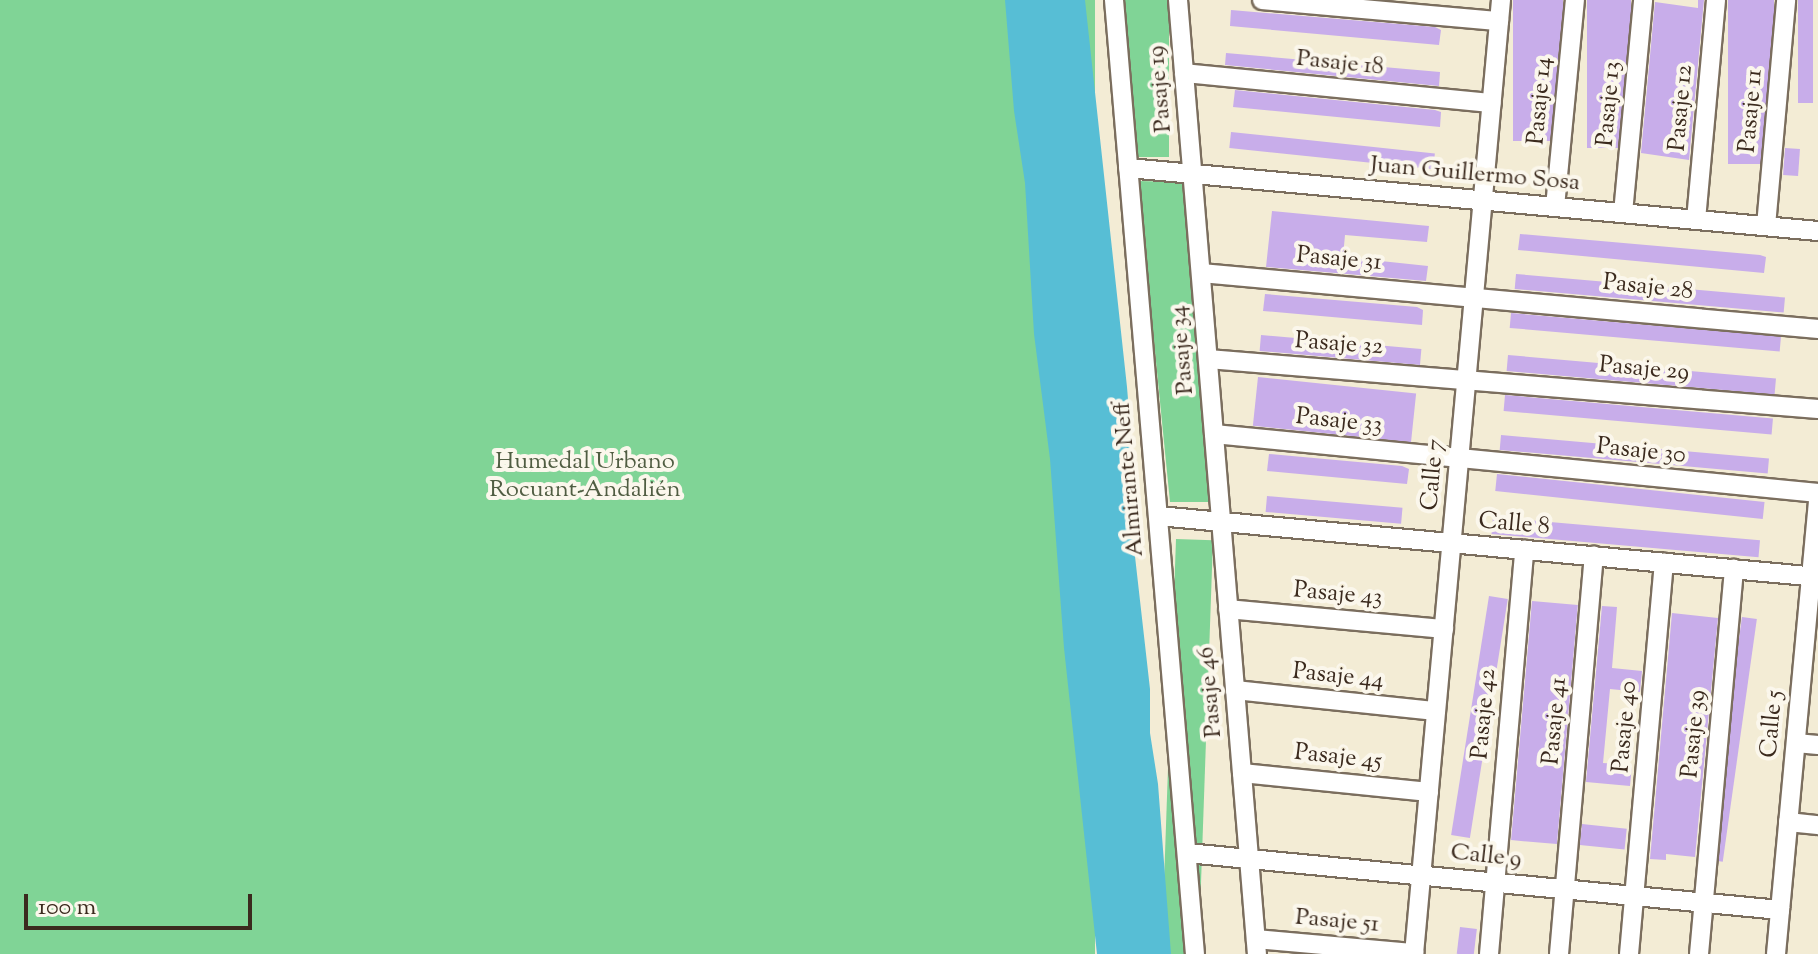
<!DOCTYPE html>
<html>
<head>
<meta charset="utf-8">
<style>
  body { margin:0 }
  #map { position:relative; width:1818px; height:954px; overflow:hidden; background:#f3ecd5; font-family:"Sorts Mill Goudy",serif }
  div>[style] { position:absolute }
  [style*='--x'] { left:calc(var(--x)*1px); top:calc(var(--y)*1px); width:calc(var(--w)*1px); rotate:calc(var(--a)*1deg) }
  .green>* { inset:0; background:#80d496; transform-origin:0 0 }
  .water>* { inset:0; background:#57bed5 }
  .building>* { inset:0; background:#c8adea; transform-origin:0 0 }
  .roads { filter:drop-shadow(2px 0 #7b6e5e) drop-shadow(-2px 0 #7b6e5e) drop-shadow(0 2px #7b6e5e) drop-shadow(0 -2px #7b6e5e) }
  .minor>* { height:18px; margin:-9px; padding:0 9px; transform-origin:9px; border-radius:9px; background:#fff }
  span { translate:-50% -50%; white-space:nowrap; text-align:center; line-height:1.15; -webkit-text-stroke:8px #fbf7ec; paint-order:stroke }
  .street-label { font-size:24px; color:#3b2a1e }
  .park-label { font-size:24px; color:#505d42 }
  .scale { position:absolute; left:24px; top:894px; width:228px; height:36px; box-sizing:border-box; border:4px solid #3b2a1e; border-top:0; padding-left:10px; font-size:24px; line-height:28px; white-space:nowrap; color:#3b2a1e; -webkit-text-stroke:6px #fbf7ec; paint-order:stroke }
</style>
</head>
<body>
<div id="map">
  <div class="green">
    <div style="left:0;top:0;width:1095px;height:954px"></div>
    <div style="left:1119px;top:0;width:50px;height:157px"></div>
    <div style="clip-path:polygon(1138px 181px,1184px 182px,1210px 502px,1170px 502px)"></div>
    <div style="left:1176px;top:539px;width:37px;height:416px;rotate:2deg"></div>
  </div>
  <div class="water">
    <div style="clip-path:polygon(1005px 0,1085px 0,1127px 387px,1133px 461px,1131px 521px,1150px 689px,1150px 733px,1158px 784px,1171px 954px,1097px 954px,1064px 648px,1050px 459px,1034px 334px,1025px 183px,1014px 111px)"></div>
  </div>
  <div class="building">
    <div style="left:1513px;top:0;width:50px;height:141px"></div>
    <div style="left:1587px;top:0;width:44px;height:148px"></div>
    <div style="clip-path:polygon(1698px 0,1704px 0,1689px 160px,1641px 153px,1655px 2px,1698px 8px)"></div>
    <div style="left:1728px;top:0;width:46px;height:164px"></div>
    <div style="left:1798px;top:0;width:15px;height:103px"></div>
    <div style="clip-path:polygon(1231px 10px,1435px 27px,1441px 30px,1439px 45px,1230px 26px)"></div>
    <div style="clip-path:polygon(1226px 53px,1440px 72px,1439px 86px,1225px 65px)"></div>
    <div style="clip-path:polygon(1235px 90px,1435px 110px,1441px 112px,1440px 127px,1233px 107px)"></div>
    <div style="left:1231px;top:132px;width:205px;height:16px;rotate:6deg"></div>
    <div style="left:1785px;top:148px;width:15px;height:27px;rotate:4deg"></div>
    <div style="clip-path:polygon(1272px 211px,1429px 226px,1427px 242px,1345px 235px,1343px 257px,1428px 266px,1426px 281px,1266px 267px)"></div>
    <div style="clip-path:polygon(1520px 234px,1760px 255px,1766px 257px,1764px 273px,1518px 250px)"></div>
    <div style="left:1516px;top:274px;width:270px;height:15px;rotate:5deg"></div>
    <div style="clip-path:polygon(1265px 294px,1417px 307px,1423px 310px,1422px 325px,1263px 311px)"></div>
    <div style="left:1511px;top:313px;width:271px;height:15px;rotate:5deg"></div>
    <div style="left:1261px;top:335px;width:161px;height:16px;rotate:5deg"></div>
    <div style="left:1508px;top:355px;width:269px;height:16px;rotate:5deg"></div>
    <div style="left:1258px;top:377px;width:159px;height:49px;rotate:6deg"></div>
    <div style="left:1505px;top:395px;width:269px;height:16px;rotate:5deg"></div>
    <div style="left:1501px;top:435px;width:269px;height:15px;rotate:5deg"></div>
    <div style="clip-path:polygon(1269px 454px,1402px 466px,1409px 469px,1407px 484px,1267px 471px)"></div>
    <div style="left:1497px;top:474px;width:269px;height:17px;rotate:6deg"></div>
    <div style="left:1267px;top:496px;width:136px;height:16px;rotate:5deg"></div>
    <div style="left:1493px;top:517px;width:268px;height:17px;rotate:5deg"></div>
    <div style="left:1489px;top:596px;width:19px;height:242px;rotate:9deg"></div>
    <div style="left:1532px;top:601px;width:46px;height:240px;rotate:5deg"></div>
    <div style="clip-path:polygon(1602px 606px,1617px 607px,1612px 668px,1642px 671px,1640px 692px,1610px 689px,1603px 763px,1632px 765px,1630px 786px,1586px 782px)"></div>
    <div style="clip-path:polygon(1672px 613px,1718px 618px,1695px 857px,1666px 854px,1666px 860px,1650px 859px)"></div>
    <div style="left:1742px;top:617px;width:15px;height:245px;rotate:8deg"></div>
    <div style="left:1582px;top:824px;width:45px;height:21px;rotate:6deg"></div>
    <div style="left:1460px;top:927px;width:17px;height:27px;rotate:7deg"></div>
  </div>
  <div class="roads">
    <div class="minor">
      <div style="--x:1114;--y:0;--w:957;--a:85.15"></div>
      <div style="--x:1178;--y:0;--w:957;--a:85.27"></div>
      <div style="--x:1262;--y:0;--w:238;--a:5.1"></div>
      <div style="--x:1184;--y:73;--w:309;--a:5.6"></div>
      <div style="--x:1128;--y:168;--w:693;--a:5.22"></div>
      <div style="--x:1555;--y:207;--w:208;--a:-84.5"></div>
      <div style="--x:1623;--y:213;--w:214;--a:-84.6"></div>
      <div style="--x:1696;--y:220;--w:221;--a:-84.8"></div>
      <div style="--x:1766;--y:226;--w:227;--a:-84.9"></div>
      <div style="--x:1201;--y:273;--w:620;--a:5.19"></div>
      <div style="--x:1208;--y:359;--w:612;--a:4.69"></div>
      <div style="--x:1214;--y:434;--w:607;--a:5.58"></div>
      <div style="--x:1158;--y:516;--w:663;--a:5.28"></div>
      <div style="--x:1228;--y:609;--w:217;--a:5.3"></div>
      <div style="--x:1235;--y:690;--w:202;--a:6"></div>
      <div style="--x:1796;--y:743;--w:22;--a:5"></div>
      <div style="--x:1242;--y:773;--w:188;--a:5.8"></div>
      <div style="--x:1788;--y:822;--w:30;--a:6"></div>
      <div style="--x:1187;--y:853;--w:596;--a:5.49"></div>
      <div style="--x:1256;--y:939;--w:159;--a:5.1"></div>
      <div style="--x:1414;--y:954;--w:958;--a:-84.79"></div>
      <div style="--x:1489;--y:954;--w:406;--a:-85"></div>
      <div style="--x:1559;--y:954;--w:400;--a:-85"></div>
      <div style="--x:1629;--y:954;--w:393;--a:-84.9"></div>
      <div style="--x:1699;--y:954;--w:387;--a:-84.8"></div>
      <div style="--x:1776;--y:954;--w:457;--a:-84.7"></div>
    </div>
  </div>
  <div class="street-label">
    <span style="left:1340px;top:64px;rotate:6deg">Pasaje 18</span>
    <span style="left:1161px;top:89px;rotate:-95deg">Pasaje 19</span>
    <span style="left:1541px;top:101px;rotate:-85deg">Pasaje 14</span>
    <span style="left:1610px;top:104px;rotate:-85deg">Pasaje 13</span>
    <span style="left:1682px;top:108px;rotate:-85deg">Pasaje 12</span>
    <span style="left:1752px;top:111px;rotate:-85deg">Pasaje 11</span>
    <span style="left:1475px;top:175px;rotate:5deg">Juan Guillermo Sosa</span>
    <span style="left:1339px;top:260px;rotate:5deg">Pasaje 31</span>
    <span style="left:1648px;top:288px;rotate:6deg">Pasaje 28</span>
    <span style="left:1339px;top:345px;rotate:4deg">Pasaje 32</span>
    <span style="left:1183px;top:350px;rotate:-95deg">Pasaje 34</span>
    <span style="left:1644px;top:370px;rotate:5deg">Pasaje 29</span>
    <span style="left:1339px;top:422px;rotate:6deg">Pasaje 33</span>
    <span style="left:1641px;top:452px;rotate:6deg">Pasaje 30</span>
    <span style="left:1434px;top:475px;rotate:-85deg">Calle 7</span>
    <span style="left:1130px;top:479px;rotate:-95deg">Almirante Neff</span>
    <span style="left:1514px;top:525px;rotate:5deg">Calle 8</span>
    <span style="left:1338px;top:595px;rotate:5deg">Pasaje 43</span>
    <span style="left:1338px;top:677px;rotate:6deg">Pasaje 44</span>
    <span style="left:1211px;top:692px;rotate:-95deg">Pasaje 46</span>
    <span style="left:1485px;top:714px;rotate:-85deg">Pasaje 42</span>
    <span style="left:1556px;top:721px;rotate:-85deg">Pasaje 41</span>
    <span style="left:1773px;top:724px;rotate:-85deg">Calle 5</span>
    <span style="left:1626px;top:727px;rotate:-85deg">Pasaje 40</span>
    <span style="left:1695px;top:734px;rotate:-85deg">Pasaje 39</span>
    <span style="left:1338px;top:758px;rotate:6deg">Pasaje 45</span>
    <span style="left:1486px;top:857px;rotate:6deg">Calle 9</span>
    <span style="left:1337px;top:922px;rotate:5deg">Pasaje 51</span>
  </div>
  <div class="park-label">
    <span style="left:585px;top:477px">Humedal Urbano<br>Rocuant-Andalién</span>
  </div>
  <div class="scale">100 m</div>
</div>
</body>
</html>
